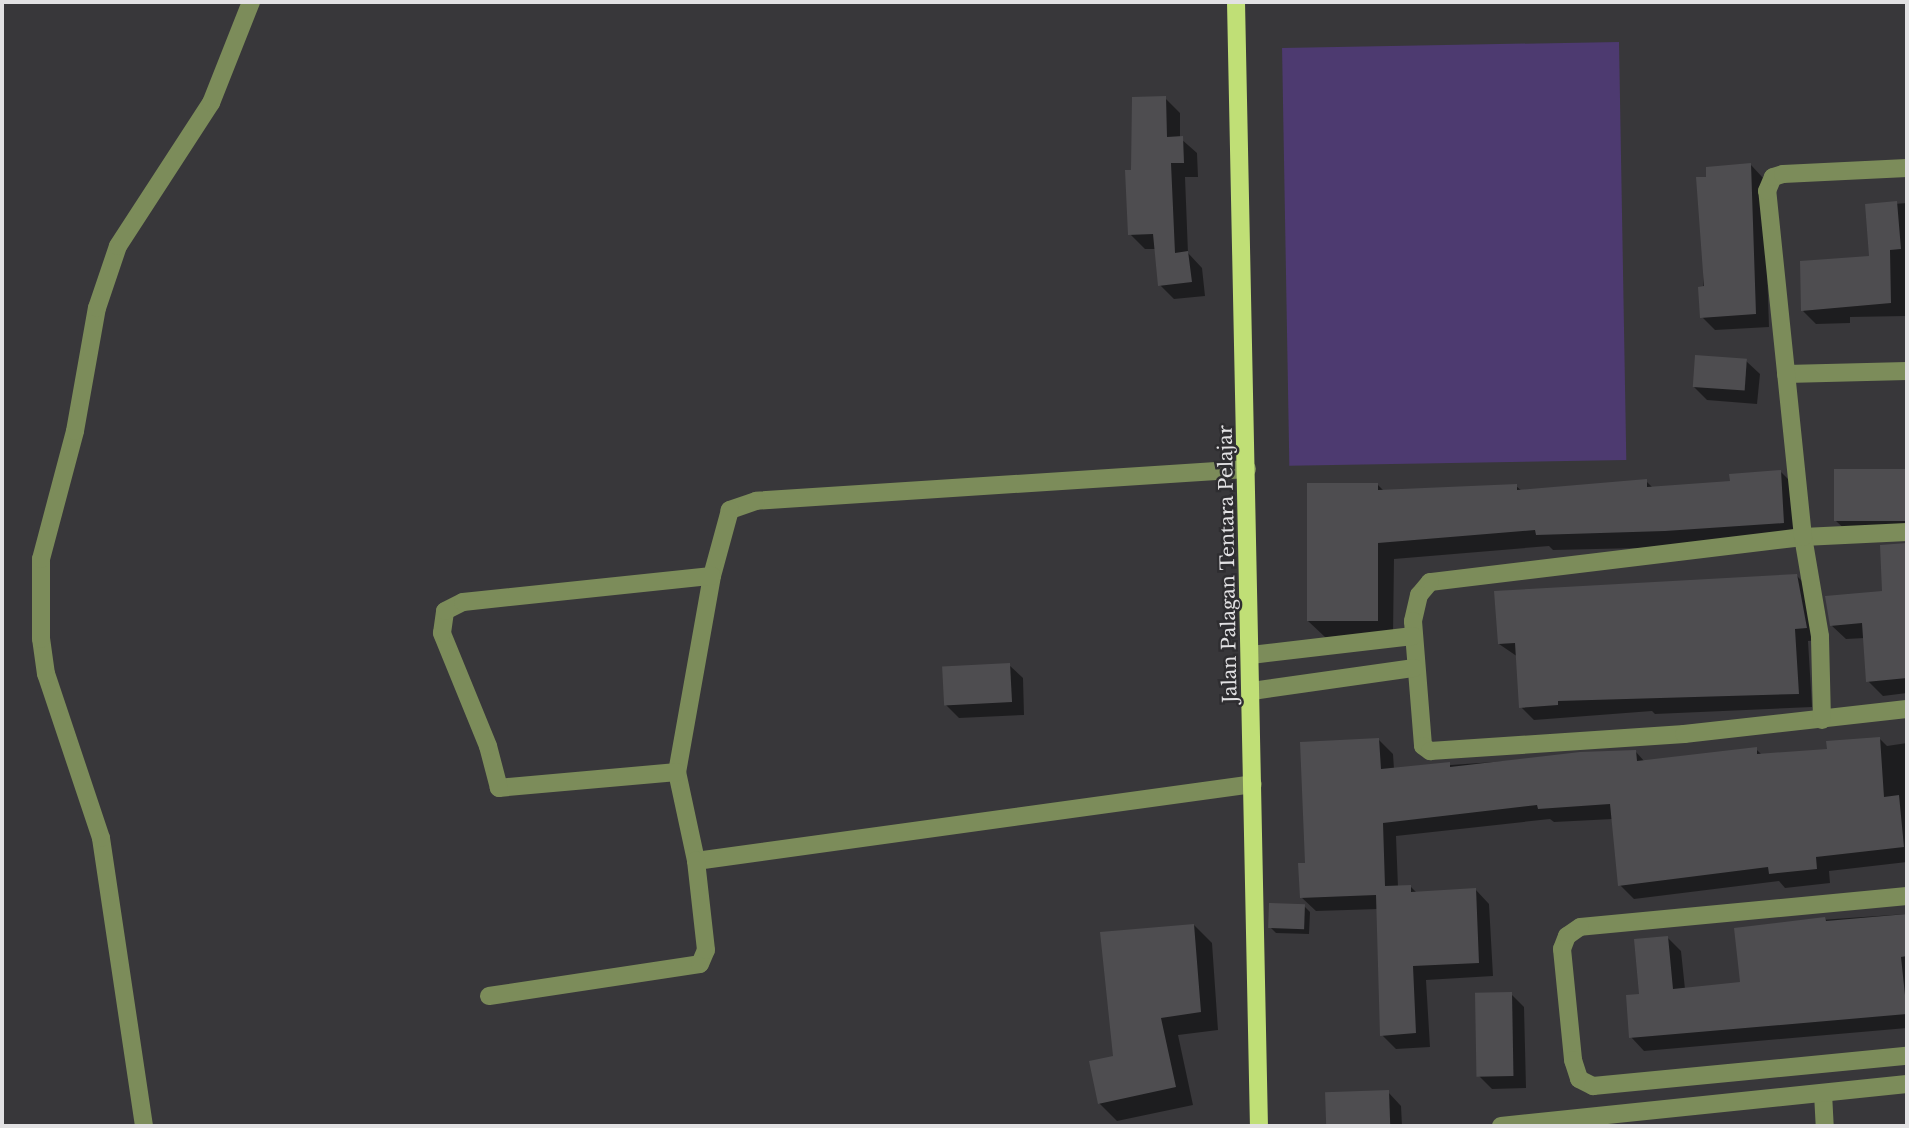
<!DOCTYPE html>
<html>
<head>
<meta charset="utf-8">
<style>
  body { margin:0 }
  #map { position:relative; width:1909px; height:1128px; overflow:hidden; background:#38373a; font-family:"Libre Baskerville",serif }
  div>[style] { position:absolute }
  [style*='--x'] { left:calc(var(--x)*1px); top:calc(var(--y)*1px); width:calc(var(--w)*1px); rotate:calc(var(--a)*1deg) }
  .green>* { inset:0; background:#4d3a70; transform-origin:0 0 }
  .shadow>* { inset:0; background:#0007 }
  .building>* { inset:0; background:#4e4d50; transform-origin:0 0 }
  .minor>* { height:18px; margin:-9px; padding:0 9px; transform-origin:9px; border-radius:9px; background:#7c8c5a }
  .major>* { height:18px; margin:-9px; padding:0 9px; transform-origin:9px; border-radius:9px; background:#c0df76 }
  span { translate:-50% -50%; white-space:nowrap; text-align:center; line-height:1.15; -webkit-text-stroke:5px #2e2d30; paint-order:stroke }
  .street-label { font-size:19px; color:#e2e1e3 }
  .frame { position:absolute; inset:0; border:4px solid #e2e1e3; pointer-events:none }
</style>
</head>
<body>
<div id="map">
  <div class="green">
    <div style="left:1619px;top:42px;width:418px;height:337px;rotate:89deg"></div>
  </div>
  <div class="shadow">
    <div style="clip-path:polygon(1165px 98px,1180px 113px,1180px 138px,1197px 153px,1198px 177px,1185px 177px,1188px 253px,1202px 268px,1205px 296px,1174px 299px,1160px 285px,1156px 249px,1145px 249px,1130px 234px,1133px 171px)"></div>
    <div style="clip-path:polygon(1751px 165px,1764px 179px,1769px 327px,1715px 330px,1702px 317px,1708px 178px)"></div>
    <div style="clip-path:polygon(1907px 203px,1907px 316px,1850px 317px,1850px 323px,1816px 324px,1803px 311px,1871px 258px,1867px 206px)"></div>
    <div style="clip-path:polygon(1746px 361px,1760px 374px,1757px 404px,1707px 400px,1694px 387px)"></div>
    <div style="clip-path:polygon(1907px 470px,1907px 535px,1851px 535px,1836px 521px,1835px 473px)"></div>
    <div style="clip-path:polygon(1780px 471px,1796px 487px,1800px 539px,1682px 547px,1553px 550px,1549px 546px,1394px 559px,1393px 636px,1325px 637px,1308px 621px,1378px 485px,1384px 491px,1516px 486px,1522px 491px,1646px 481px,1654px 489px,1732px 482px)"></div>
    <div style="clip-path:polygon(1907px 544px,1907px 693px,1883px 696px,1868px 681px,1865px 638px,1846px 639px,1831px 625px,1884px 593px,1882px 546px)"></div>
    <div style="clip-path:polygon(1797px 576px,1810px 589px,1819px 640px,1808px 641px,1812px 707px,1655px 714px,1652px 711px,1534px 720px,1521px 707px,1518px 657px,1499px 644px)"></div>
    <div style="clip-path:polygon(1009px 665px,1023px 678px,1024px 715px,959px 718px,946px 705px)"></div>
    <div style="clip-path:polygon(1879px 738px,1887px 746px,1907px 743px,1907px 862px,1829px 871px,1830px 883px,1785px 888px,1779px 881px,1634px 899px,1620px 885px,1613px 819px,1554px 822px,1550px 819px,1396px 836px,1398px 887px,1411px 887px,1417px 893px,1475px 889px,1489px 904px,1493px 976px,1426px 980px,1430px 1047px,1396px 1049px,1382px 1035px,1379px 909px,1316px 911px,1301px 897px,1307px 865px,1379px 740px,1393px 754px,1394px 769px,1636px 752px,1645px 762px,1756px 749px,1762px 755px,1829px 750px)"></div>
    <div style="clip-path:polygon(1304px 906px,1310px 912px,1309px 934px,1276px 933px,1270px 927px)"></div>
    <div style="clip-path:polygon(1907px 914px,1907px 1028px,1644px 1051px,1631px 1037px,1641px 996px,1667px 937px,1681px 951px,1685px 989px,1742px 984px,1791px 922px)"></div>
    <div style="clip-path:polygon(1194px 925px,1212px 943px,1218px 1030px,1178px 1035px,1193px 1105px,1117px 1121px,1099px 1103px,1114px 1058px)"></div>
    <div style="clip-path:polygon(1511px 994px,1524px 1007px,1526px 1088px,1492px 1089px,1479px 1076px)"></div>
    <div style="clip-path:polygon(1388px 1092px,1401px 1106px,1402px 1126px,1328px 1126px,1327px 1095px)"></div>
  </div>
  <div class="building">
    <div style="clip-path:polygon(1166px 96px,1167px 137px,1183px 136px,1184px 163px,1171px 163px,1175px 253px,1188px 251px,1192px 282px,1158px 286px,1153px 234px,1128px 235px,1125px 170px,1131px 170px,1132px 97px)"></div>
    <div style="clip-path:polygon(1751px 163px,1756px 314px,1700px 318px,1698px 287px,1704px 286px,1696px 177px,1706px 177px,1706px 167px)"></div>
    <div style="clip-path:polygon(1897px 201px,1901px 249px,1890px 250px,1891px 303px,1801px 311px,1800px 261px,1869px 256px,1865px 204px)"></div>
    <div style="left:1695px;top:355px;width:52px;height:32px;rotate:4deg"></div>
    <div style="left:1907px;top:469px;width:52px;height:73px;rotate:90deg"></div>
    <div style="clip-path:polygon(1781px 470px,1784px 523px,1665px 531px,1536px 535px,1535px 530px,1378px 543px,1378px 621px,1307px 621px,1307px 483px,1378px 483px,1378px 490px,1517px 484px,1517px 490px,1647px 479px,1647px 487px,1730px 481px,1729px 474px)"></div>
    <div style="clip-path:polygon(1907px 543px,1907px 678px,1866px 682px,1862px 623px,1830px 626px,1825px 596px,1882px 591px,1880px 545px)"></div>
    <div style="clip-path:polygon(1797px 574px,1807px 628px,1795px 629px,1799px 694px,1558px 701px,1558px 705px,1519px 708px,1515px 643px,1498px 644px,1494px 591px)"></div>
    <div style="left:1010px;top:663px;width:39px;height:68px;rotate:87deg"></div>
    <div style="clip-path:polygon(1880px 737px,1884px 797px,1899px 795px,1904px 847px,1816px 857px,1817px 869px,1769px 874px,1768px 867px,1618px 886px,1610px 804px,1538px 809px,1537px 805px,1383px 823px,1385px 886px,1411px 885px,1411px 892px,1476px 888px,1479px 963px,1413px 966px,1416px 1033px,1380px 1036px,1376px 895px,1300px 898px,1298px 863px,1305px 863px,1300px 742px,1379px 738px,1381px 769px,1450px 762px,1450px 767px,1580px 752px,1636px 750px,1637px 761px,1757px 747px,1757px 754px,1827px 749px,1826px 741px)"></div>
    <div style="left:1269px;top:903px;width:36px;height:25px;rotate:2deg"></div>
    <div style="clip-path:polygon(1907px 914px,1907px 956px,1901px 957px,1907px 1014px,1629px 1038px,1626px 995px,1639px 994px,1634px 939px,1668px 936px,1673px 989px,1740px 982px,1734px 928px,1825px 917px,1826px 921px)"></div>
    <div style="clip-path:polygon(1194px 924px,1201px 1012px,1161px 1018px,1176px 1087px,1098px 1104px,1089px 1061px,1113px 1056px,1100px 932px)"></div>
    <div style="left:1512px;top:992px;width:84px;height:37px;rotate:89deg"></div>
    <div style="left:1389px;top:1090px;width:36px;height:64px;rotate:88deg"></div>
  </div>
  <div class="minor">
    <div style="--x:1786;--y:374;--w:121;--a:-1.4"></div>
    <div style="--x:1247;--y:469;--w:492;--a:176.3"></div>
    <div style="--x:756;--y:501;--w:28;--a:161"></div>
    <div style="--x:730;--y:510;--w:68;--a:105.3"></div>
    <div style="--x:712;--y:576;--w:199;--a:100.1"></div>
    <div style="--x:677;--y:772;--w:91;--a:77.9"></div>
    <div style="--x:696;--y:861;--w:562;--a:-7.87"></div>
    <div style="--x:1907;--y:532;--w:104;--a:177.2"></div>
    <div style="--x:1803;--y:537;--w:376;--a:173.1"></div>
    <div style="--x:1430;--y:582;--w:17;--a:130"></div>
    <div style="--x:1419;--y:595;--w:27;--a:103"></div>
    <div style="--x:1413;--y:621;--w:125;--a:85.4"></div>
    <div style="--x:1423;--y:746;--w:9;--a:36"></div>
    <div style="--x:1430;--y:751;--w:255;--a:-3.8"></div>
    <div style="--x:1684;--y:734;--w:224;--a:-6.4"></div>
    <div style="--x:1251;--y:655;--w:163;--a:-6.7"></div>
    <div style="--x:1252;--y:691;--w:164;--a:-8.1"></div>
    <div style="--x:1822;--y:720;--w:84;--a:-91.4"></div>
    <div style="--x:1820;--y:636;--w:100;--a:-99.7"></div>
    <div style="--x:1803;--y:537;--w:348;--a:-95.9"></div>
    <div style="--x:1767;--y:191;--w:15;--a:-67"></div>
    <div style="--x:1773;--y:177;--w:10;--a:-17"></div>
    <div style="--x:1783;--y:174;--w:124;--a:-2.8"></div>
    <div style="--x:677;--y:772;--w:179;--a:174.9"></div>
    <div style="--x:499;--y:788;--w:43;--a:-104.7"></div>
    <div style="--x:488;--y:746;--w:122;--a:-112.2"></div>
    <div style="--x:442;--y:633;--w:22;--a:-82"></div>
    <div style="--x:445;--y:611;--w:20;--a:-27"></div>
    <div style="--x:463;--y:602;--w:250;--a:-6"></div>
    <div style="--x:1907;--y:896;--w:328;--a:174.6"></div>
    <div style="--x:1580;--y:927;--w:16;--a:145"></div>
    <div style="--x:1567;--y:936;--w:14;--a:111"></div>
    <div style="--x:1562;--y:949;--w:112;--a:84.3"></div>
    <div style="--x:1573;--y:1060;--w:20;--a:72"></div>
    <div style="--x:1579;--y:1079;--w:16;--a:27"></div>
    <div style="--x:1593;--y:1086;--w:315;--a:-5.5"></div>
    <div style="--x:489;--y:996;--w:213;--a:-8.6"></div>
    <div style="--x:700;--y:964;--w:15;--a:-67"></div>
    <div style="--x:706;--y:950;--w:90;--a:-96.4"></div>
    <div style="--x:1823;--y:1093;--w:33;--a:87"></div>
    <div style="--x:144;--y:1126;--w:291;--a:-98.5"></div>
    <div style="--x:101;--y:838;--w:173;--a:-108.5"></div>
    <div style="--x:46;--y:674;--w:35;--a:-98"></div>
    <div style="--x:41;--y:639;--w:80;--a:-90"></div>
    <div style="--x:41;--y:559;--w:132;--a:-75.1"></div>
    <div style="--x:75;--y:431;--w:125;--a:-79.9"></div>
    <div style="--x:97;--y:308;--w:65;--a:-71.3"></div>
    <div style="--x:118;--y:246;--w:171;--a:-57"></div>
    <div style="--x:211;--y:103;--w:109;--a:-68.4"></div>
    <div style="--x:1501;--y:1126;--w:408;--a:-5.9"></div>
  </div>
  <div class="major">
    <div style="--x:1236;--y:2;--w:1124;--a:88.83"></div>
  </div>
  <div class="street-label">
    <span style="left:1228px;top:564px;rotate:-91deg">Jalan Palagan Tentara Pelajar</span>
  </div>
  <div class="frame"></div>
</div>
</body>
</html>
